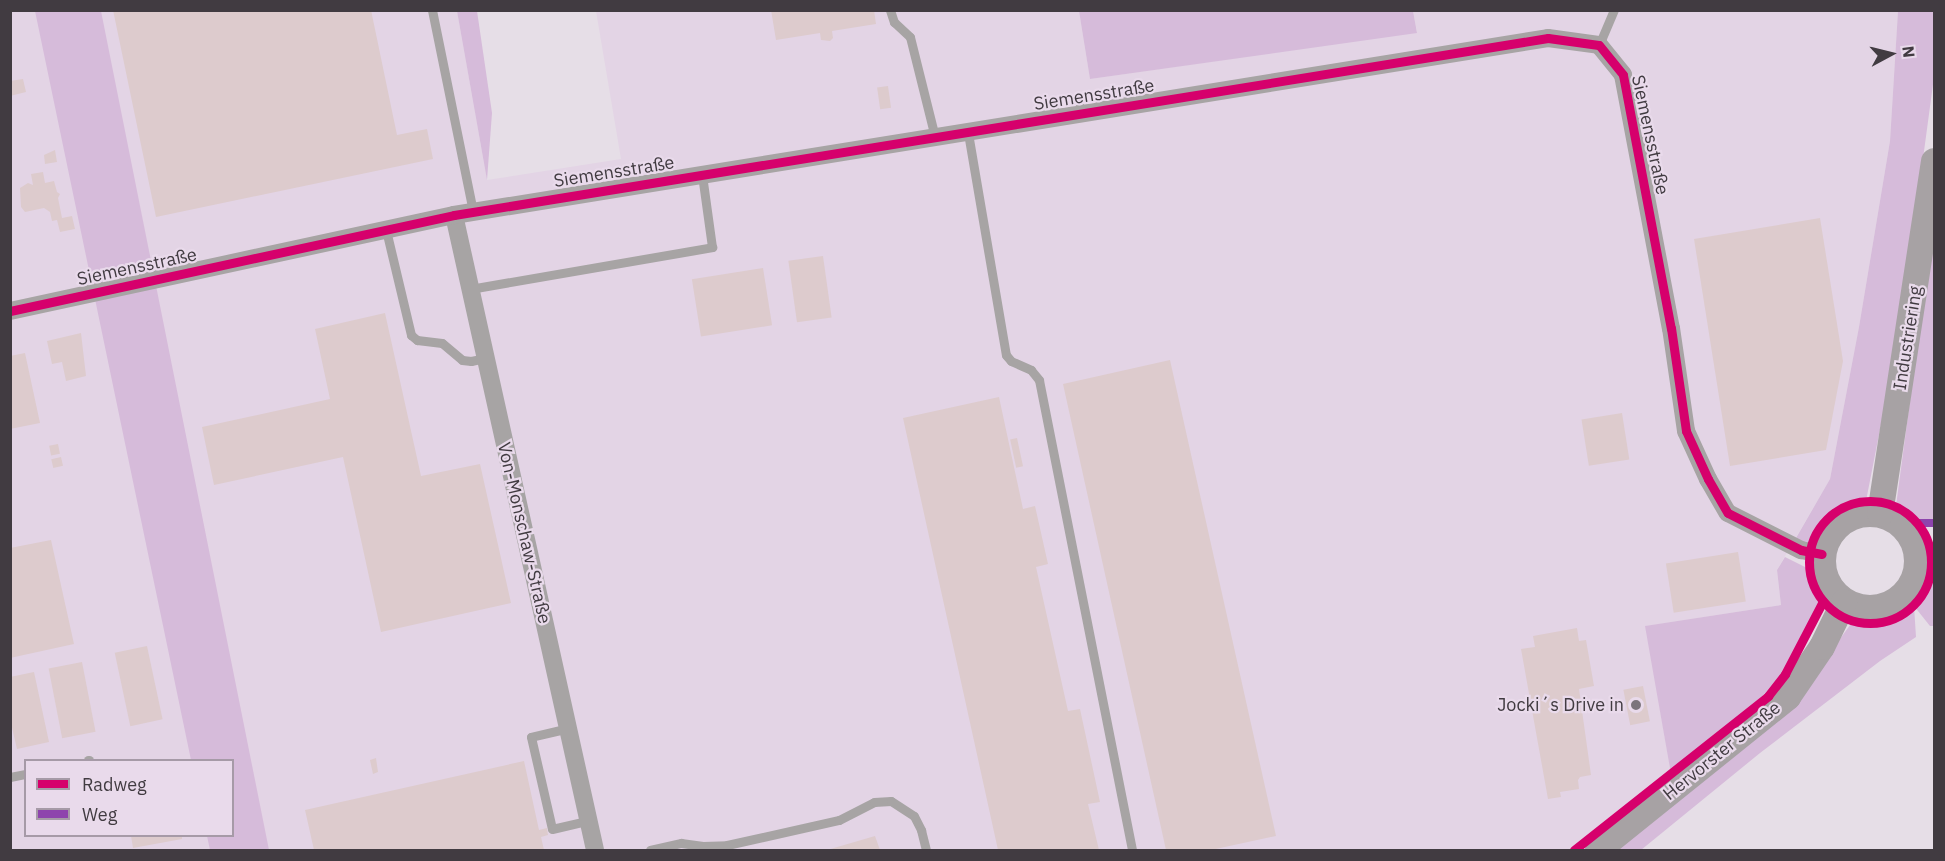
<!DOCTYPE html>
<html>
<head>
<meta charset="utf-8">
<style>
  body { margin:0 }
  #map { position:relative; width:1945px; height:861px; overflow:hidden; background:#e6dee7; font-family:"IBM Plex Sans",sans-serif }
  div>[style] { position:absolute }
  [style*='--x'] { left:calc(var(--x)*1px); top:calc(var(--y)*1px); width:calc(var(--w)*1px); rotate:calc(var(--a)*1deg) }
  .built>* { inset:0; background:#e3d4e5 }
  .green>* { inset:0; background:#d6bbda }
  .building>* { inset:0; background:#ddcbcd; transform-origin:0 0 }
  .lane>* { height:9px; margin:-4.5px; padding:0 4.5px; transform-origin:4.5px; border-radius:4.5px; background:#a7a4a4 }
  .street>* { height:18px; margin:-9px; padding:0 9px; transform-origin:9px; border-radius:9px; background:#a7a4a4 }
  .secondary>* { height:26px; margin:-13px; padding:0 13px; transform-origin:13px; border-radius:13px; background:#a7a2a4 }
  .secondary>.ring { margin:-13px; padding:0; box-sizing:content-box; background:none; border:26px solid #a7a2a4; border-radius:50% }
  .quiet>* { height:8px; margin-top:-4px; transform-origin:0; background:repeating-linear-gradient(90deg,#8e44ad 0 15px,transparent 0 23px) }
  .cycleway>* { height:9px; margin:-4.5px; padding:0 4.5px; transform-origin:4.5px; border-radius:4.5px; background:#d6006c }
  .cycleway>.ring { margin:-4.5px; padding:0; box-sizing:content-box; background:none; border:9px solid #d6006c; border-radius:50% }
  .dots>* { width:16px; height:16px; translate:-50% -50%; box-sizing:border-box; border:3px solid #e9daeb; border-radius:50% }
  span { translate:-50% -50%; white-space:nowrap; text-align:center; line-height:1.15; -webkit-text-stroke:4.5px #e9daeb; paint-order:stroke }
  .street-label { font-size:18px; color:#413b41 }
  .poi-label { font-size:18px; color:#413b41 }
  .right { translate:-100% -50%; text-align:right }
  .frame { position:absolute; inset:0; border:12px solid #413b41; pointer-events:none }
  .legend { position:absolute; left:24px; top:759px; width:210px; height:78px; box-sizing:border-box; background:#e9daeb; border:2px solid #a69aa7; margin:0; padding:8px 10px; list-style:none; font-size:18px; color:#413b41 }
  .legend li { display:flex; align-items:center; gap:12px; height:30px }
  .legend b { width:30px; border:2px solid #a69aa7 }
  .north { position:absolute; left:1861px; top:24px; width:60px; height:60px; -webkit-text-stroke:4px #e9daeb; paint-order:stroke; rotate:83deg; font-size:16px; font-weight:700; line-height:24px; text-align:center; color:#413b41 }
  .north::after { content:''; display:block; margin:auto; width:21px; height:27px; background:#413b41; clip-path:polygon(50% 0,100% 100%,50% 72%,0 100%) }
</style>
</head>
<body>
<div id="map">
  <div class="built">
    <div style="clip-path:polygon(evenodd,10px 11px,457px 11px,487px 180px,621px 159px,596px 11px,1079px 11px,1090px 79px,1417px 32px,1413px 11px,1898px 11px,1890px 141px,1859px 327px,1830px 479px,1777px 570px,1781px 605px,1646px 626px,1671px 774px,1574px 850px,11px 850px,10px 11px,26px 760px,232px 760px,232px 836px,26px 836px,26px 760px)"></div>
  </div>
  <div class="green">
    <div style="clip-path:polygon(35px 11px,101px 11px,269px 850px,210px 850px,207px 836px,232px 836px,232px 760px,191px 760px)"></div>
    <div style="clip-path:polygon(457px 11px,477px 11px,492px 113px,487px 180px)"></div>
    <div style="clip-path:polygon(1079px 11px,1413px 11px,1417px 33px,1090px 79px)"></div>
    <div style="clip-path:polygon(1898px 11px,1934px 11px,1934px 77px,1901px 322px,1866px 501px,1844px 506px,1828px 517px,1816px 533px,1810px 552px,1792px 545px,1830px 479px,1859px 327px,1890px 141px)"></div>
    <div style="clip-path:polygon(1934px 220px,1934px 523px,1933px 524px,1918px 523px,1896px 506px)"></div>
    <div style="clip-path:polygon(1785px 557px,1809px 569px,1814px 586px,1823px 601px,1807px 635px,1785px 674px,1768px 696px,1671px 774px,1645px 626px,1781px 605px,1777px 570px)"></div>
    <div style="clip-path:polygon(1934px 560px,1934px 626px,1930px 626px,1914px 606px,1916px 637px,1880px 661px,1760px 753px,1641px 850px,1607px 850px,1821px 665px,1853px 621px,1870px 623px,1886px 621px,1901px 615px,1914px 605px,1924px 592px)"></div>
  </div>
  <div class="building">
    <div style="clip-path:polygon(113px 10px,371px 10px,397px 135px,427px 129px,433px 159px,156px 217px)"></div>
    <div style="clip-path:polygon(771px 10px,874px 10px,876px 24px,832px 31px,833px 38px,830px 41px,821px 40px,820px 33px,776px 40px)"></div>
    <div style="clip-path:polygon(23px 79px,26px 92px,10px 96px,10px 81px)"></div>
    <div style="left:888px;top:86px;width:22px;height:11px;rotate:82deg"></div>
    <div style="clip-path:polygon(55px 150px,57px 162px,45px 164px,44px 155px)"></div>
    <div style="clip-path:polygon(43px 172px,45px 183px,54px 181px,57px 192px,60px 194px,58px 198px,62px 218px,72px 216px,75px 229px,60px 232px,57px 220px,52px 221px,50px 212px,44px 208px,25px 212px,21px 207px,20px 188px,28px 183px,33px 185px,31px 174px)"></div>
    <div style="clip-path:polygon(1820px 218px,1843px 361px,1826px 450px,1730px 466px,1694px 239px)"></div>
    <div style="left:823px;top:256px;width:62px;height:35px;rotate:82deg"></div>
    <div style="left:763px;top:268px;width:58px;height:72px;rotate:81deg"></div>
    <div style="clip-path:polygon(385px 313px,421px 476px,480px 464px,511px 603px,381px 632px,343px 457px,214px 485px,202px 427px,330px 399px,315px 329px)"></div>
    <div style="clip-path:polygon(81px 333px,86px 376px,66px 381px,62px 362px,52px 364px,47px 341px)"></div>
    <div style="clip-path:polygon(25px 353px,40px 423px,10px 429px,10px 356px)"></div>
    <div style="clip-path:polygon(1170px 360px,1276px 836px,1211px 850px,1166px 850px,1063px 384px)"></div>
    <div style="clip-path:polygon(999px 397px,1023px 509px,1035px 506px,1048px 564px,1036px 567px,1068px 711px,1080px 709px,1100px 802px,1088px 804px,1099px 850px,998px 850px,903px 418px)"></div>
    <div style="left:1622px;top:413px;width:47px;height:41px;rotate:81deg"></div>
    <div style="left:1017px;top:438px;width:29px;height:7px;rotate:78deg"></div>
    <div style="left:58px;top:444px;width:10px;height:9px;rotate:79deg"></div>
    <div style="left:61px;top:457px;width:9px;height:10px;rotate:77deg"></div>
    <div style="clip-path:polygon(51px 540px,74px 644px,10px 658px,10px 548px)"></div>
    <div style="left:1738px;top:552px;width:50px;height:73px;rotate:81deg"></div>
    <div style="clip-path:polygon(1577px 628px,1579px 641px,1586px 640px,1594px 686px,1579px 689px,1591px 775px,1580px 777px,1578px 780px,1579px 789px,1560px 792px,1561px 797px,1548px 799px,1521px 649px,1535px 647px,1533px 636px)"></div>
    <div style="left:147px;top:646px;width:75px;height:33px;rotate:78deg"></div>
    <div style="left:82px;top:662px;width:71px;height:34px;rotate:79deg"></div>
    <div style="clip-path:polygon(34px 672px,49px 742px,17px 749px,10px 719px,10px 677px)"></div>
    <div style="left:1643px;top:686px;width:36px;height:20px;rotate:79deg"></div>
    <div style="clip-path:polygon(376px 758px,378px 772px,373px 774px,370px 760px)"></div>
    <div style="clip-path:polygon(524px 761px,539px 830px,547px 828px,548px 835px,541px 837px,544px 850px,314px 850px,305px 810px)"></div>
    <div style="clip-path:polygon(131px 836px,182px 836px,182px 839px,133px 848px)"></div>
    <div style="clip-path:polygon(875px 836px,880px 850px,827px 850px)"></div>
  </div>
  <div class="lane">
    <div style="--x:432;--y:10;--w:206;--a:78.5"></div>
    <div style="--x:890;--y:10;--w:13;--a:72"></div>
    <div style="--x:894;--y:22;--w:22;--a:43"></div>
    <div style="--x:910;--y:37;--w:103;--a:76"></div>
    <div style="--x:1599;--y:45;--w:38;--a:-67"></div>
    <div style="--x:968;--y:133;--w:225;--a:80.3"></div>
    <div style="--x:1006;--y:355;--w:8;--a:50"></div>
    <div style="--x:1011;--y:361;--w:22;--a:24"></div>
    <div style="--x:1031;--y:370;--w:13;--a:51"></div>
    <div style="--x:1039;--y:380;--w:479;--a:78.8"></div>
    <div style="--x:386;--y:230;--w:108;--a:76.6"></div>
    <div style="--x:411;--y:335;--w:8;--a:40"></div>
    <div style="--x:417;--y:340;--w:25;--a:7"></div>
    <div style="--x:442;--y:343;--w:26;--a:40"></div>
    <div style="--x:462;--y:360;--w:9;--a:6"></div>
    <div style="--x:471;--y:361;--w:14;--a:-12"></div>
    <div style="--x:470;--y:289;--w:246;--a:-9.8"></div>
    <div style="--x:712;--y:247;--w:73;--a:-97.9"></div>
    <div style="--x:569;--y:728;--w:39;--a:167"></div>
    <div style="--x:531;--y:737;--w:94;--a:77.1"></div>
    <div style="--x:552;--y:829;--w:37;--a:-13"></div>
    <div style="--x:88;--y:760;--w:1;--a:0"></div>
    <div style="--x:10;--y:777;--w:16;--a:-11"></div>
    <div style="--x:650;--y:850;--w:32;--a:-13"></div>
    <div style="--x:681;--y:843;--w:22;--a:8"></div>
    <div style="--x:703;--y:846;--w:24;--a:-2"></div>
    <div style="--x:727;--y:845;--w:115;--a:-12.6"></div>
    <div style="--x:839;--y:820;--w:39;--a:-27"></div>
    <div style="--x:874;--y:802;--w:17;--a:-3"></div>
    <div style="--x:891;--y:801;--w:27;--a:33"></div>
    <div style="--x:914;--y:816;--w:16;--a:63"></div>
    <div style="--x:921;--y:830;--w:21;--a:76"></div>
  </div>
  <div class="street">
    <div style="--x:454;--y:215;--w:650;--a:77.48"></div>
    <div style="--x:10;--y:311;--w:454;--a:-12.2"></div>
    <div style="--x:454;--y:215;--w:1108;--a:-9.19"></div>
    <div style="--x:1548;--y:38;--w:51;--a:7.8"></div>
    <div style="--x:1599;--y:45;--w:38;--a:51"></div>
    <div style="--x:1623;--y:75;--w:258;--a:79.3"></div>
    <div style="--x:1671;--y:328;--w:104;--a:81.7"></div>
    <div style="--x:1686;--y:431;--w:53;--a:65.4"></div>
    <div style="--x:1708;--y:479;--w:39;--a:60"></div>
    <div style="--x:1728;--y:513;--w:82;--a:26.9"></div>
    <div style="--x:1801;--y:550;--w:21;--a:11"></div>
  </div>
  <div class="secondary">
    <div class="ring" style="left:1823px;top:514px;width:68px;height:68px"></div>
    <div style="--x:1880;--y:514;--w:357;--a:-81.3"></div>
    <div style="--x:1598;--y:850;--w:244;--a:-38.8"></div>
    <div style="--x:1788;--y:697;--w:60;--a:-55.8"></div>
    <div style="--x:1822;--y:647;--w:50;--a:-63.9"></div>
  </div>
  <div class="quiet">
    <div style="--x:1918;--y:523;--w:16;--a:0"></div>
  </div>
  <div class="cycleway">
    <div style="--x:10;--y:311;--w:454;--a:-12.2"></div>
    <div style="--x:454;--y:215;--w:1108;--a:-9.19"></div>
    <div style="--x:1548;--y:38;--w:51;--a:7.8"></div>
    <div style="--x:1599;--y:45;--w:38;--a:51"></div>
    <div style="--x:1623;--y:75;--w:258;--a:79.3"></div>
    <div style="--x:1671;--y:328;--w:104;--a:81.7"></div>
    <div style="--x:1686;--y:431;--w:53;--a:65.4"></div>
    <div style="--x:1708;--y:479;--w:39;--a:60"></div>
    <div style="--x:1728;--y:513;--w:82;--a:26.9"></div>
    <div style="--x:1801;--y:550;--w:21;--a:11"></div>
    <div class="ring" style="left:1809px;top:501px;width:113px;height:113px"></div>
    <div style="--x:1574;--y:850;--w:248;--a:-38.4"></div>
    <div style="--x:1768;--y:696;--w:28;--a:-52"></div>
    <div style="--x:1785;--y:674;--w:82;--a:-62.5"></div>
  </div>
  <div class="dots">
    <div style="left:1636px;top:705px;background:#7b747b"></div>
  </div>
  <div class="street-label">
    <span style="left:1094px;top:95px;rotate:-9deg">Siemensstraße</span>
    <span style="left:1650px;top:135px;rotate:78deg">Siemensstraße</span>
    <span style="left:614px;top:172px;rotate:-9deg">Siemensstraße</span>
    <span style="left:137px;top:267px;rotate:-12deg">Siemensstraße</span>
    <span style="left:1908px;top:338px;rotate:-81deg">Industriering</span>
    <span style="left:524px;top:533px;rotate:77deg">Von-Monschaw-Straße</span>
    <span style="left:1722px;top:751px;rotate:-39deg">Hervorster Straße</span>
  </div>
  <div class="poi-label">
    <span class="right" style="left:1624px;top:705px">Jocki´s Drive in</span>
  </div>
  <div class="frame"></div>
  <ul class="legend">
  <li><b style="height:8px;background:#d6006c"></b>Radweg</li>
  <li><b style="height:8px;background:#8e44ad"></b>Weg</li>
  </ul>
  <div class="north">N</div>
</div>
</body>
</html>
